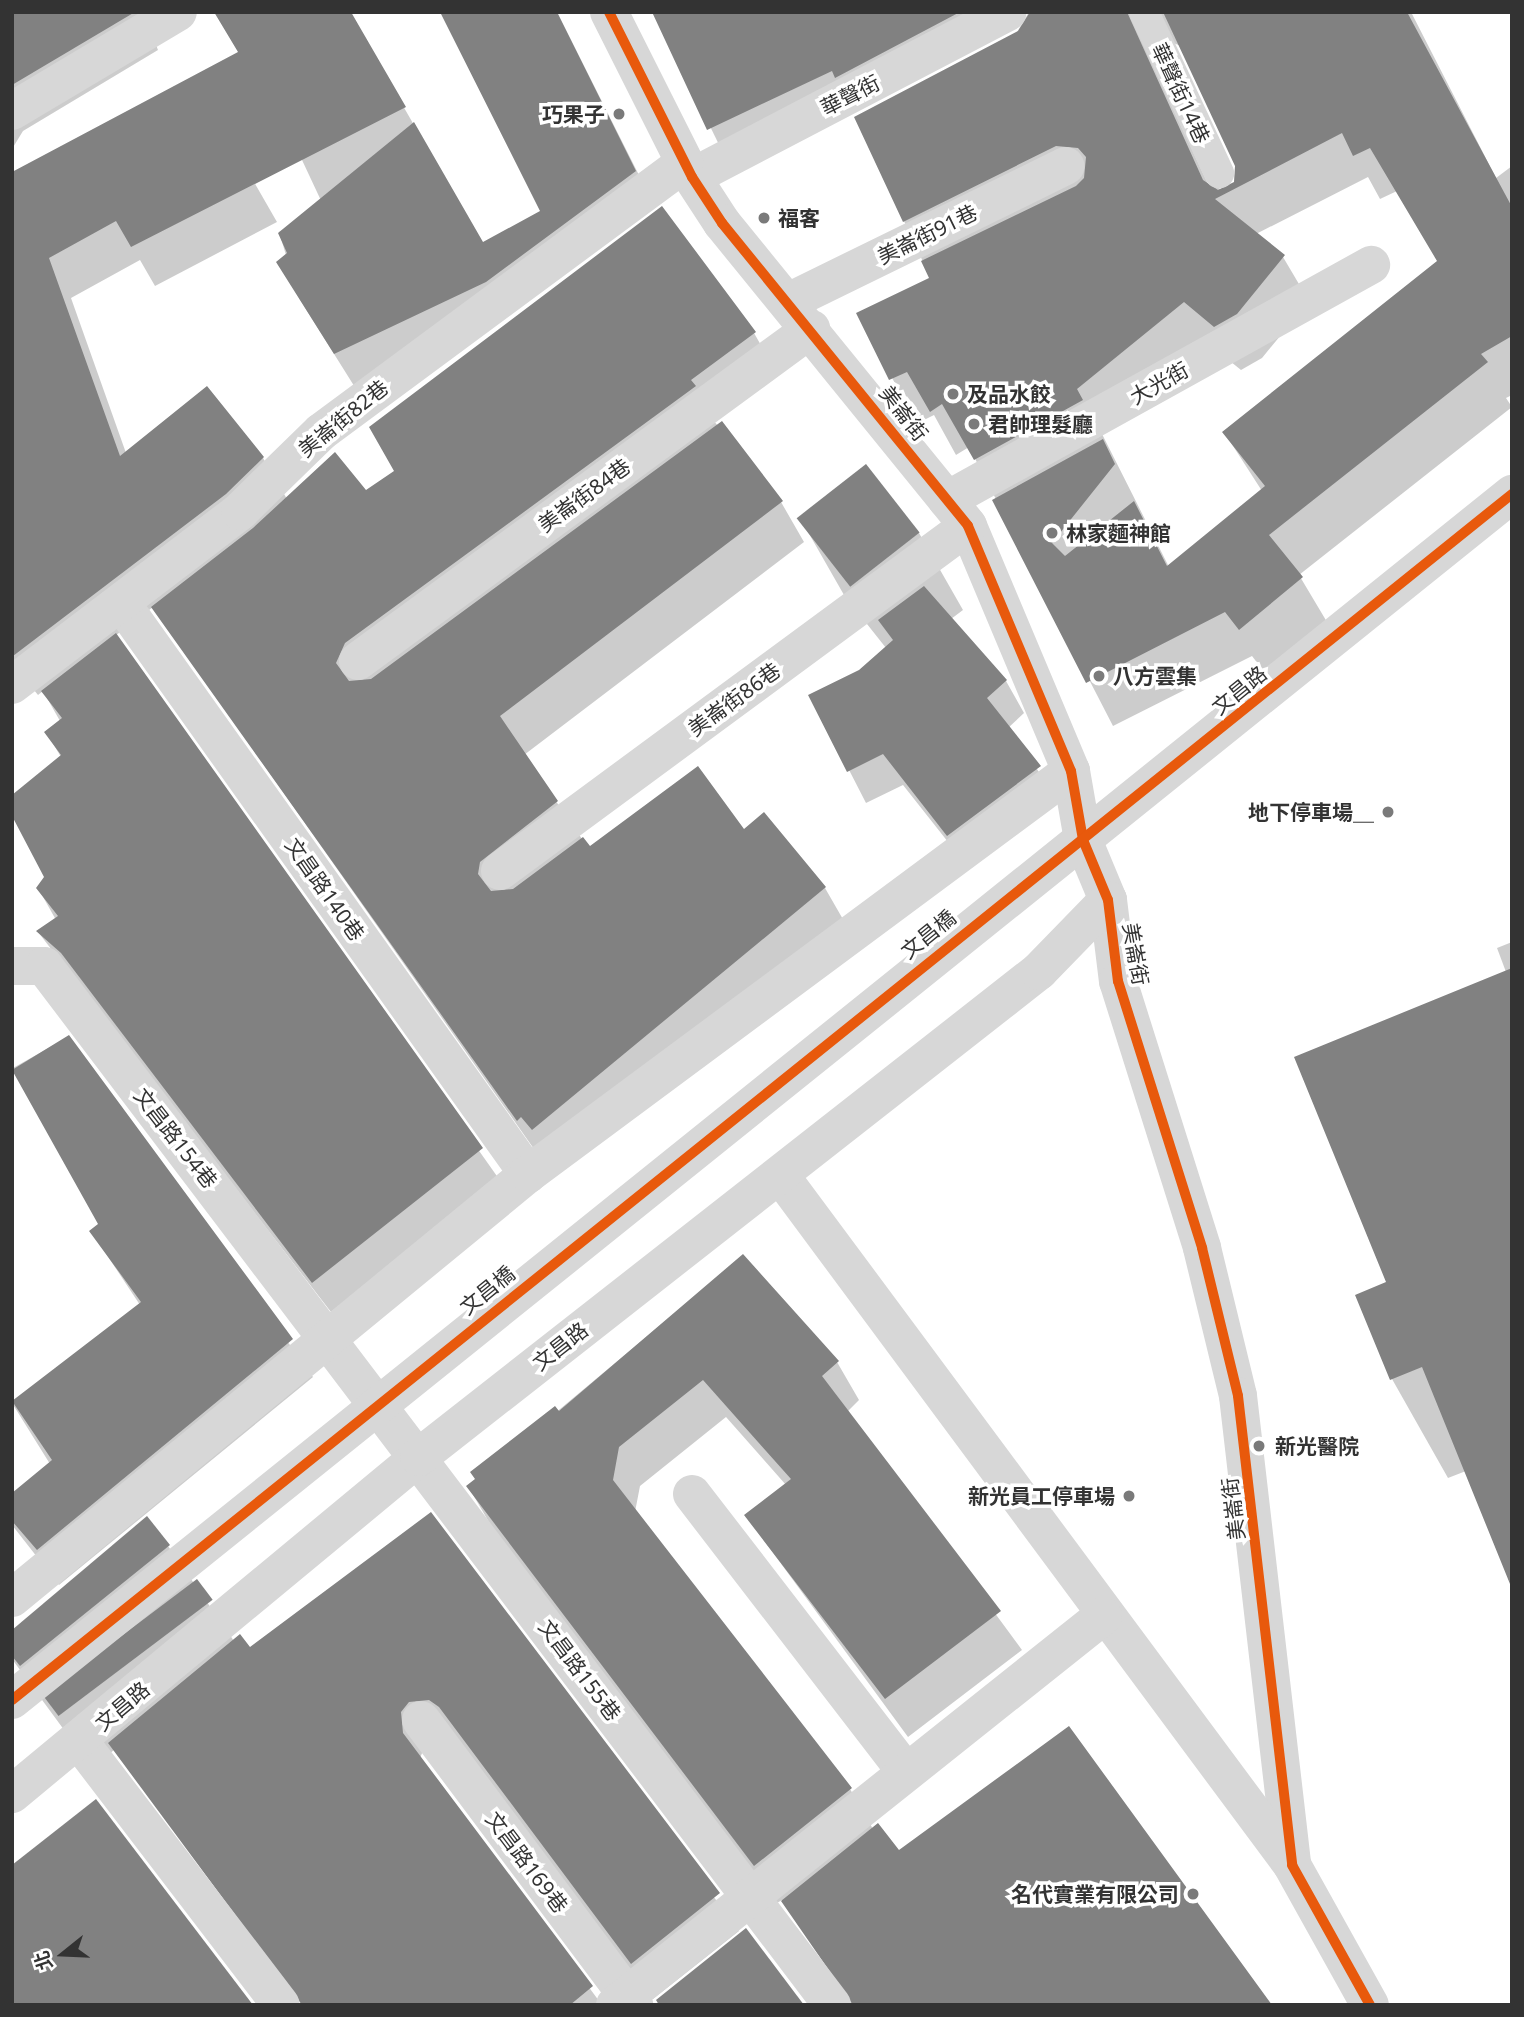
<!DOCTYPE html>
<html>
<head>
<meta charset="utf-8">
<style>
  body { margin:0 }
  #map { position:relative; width:1524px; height:2017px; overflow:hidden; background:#fff; font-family:"Noto Sans","Noto Sans TC",sans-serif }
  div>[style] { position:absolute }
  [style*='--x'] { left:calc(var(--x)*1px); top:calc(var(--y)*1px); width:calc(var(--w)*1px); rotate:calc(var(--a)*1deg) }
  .shadow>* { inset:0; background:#0003 }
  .building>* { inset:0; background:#818181; transform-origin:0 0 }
  .lane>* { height:30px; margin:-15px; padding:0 15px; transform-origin:15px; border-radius:15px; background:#d7d7d7 }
  .street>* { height:38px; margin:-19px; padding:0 19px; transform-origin:19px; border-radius:19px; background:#d7d7d7 }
  .cycleway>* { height:10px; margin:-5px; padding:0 5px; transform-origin:5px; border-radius:5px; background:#e8590c }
  .dots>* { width:19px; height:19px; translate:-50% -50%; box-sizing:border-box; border:4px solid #fff; border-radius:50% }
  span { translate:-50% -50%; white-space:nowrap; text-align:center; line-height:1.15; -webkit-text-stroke:7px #fff; paint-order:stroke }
  .street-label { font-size:21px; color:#333 }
  .poi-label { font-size:21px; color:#333; font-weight:700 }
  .right { translate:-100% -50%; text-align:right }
  .left { translate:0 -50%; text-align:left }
  .frame { position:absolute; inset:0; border:14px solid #333; pointer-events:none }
  .north { position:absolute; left:28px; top:1919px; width:70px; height:70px; -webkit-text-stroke:5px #fff; paint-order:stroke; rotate:252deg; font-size:19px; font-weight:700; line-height:28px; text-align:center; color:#333 }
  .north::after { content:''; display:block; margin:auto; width:24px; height:32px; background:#333; clip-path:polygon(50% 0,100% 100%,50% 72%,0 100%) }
</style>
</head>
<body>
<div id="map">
  <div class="shadow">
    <div style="clip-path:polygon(12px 12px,143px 12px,158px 50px,23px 131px,12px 149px)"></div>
    <div style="clip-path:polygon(349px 12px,483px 245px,543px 212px,442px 12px,557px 12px,655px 207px,356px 389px,299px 298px,279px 232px,324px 207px,302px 160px)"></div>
    <div style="clip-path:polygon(654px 12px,990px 12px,727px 161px)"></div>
    <div style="clip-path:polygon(evenodd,1029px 12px,1411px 12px,1496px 178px,1512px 166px,1512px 395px,1506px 398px,1512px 407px,1299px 575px,1327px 622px,1265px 673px,1252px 656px,1113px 726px,969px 447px,956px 455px,934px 415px,916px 424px,859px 314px,931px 279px,904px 221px,1029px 12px,1163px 39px,1181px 46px,1237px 165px,1235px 183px,1226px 191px,1208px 184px,1153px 65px,1163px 39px,1029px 12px,1368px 177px,1380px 199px,1397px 191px,1439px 262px,1224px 432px,1262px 491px,1169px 567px,1102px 434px,1210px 345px,1241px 370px,1262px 358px,1309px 301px,1283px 257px,1256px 234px,1368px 177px)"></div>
    <div style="clip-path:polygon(12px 178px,254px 182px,277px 222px,155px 286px,140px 260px,71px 298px,126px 453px,263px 458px,287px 499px,365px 493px,754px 333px,777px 373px,713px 420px,781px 502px,804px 542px,524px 755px,589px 849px,744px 831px,764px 815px,825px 888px,848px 928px,541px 1159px,153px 607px,115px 636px,499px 1179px,331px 1312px,38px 932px,56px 920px,38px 888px,47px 877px,61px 757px,46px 732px,60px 721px,43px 691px,38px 695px,12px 663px)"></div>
    <div style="clip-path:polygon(866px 466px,919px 533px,963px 610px,951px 619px,1006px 681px,1024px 713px,1008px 728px,1058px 799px,967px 866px,903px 785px,866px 803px,811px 696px,860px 672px,886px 648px,844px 595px,800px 518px)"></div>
    <div style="clip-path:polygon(1512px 942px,1512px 1582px,1466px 1471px,1448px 1478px,1392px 1379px,1357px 1296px,1389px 1283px,1506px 972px,1497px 948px)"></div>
    <div style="clip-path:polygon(68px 1037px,313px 1377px,59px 1585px,12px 1525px,12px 1495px,50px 1464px,12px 1403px,140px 1305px,91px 1231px,100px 1225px,13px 1068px)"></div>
    <div style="clip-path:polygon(743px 1256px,837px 1362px,859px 1400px,847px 1412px,1022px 1650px,908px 1737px,746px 1516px,786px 1485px,726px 1417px,640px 1486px,635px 1512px,850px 1789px,873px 1829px,899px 1852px,853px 2005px,782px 1900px,777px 1903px,490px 1524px,468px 1486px)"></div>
    <div style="clip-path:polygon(430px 1514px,739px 1931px,653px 1999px,428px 1739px,420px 1758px,602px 2005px,304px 2005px,114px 1750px,92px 1768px,12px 1659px,12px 1632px,168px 1546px,234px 1641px,249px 1649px)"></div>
  </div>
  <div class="building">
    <div style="clip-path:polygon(12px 12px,135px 12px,12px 85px)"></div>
    <div style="clip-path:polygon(214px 12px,351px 12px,406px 107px,131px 247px,116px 221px,49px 258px,120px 456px,207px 386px,264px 457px,226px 494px,13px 656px,12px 172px,238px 52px)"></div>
    <div style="clip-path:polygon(440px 12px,557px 12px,636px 171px,486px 282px,334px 354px,276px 262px,287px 253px,278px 233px,414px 122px,483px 242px,540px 211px)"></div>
    <div style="clip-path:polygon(652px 12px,960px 12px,835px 78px,832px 71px,707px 130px)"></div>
    <div style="clip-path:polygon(1030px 12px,1127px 12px,1203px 180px,1218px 190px,1234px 182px,1235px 166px,1163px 12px,1407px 12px,1512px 207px,1512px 336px,1481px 354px,1488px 362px,1269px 535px,1303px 577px,1239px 630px,1225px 612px,1086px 683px,992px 500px,1103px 439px,1115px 464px,1052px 543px,1065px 556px,1134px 501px,1167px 566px,1265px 486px,1222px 432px,1437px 261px,1370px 148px,1353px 156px,1342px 133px,1215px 199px,1285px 255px,1237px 314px,1214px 327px,1184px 302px,1077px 389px,1083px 400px,974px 460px,942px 404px,930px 412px,907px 372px,889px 380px,856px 313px,929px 278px,921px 261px,1076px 186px,1084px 178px,1086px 157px,1078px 148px,1056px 146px,903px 222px,854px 117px,1018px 31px)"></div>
    <div style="clip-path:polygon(662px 206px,756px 332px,691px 380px,696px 386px,345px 643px,336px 663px,349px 681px,371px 679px,722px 421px,783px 501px,500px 716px,558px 801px,480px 862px,478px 874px,491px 891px,513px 889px,583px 837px,590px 846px,698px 766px,744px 829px,764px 812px,826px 887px,532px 1130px,521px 1117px,517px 1121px,151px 607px,253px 528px,335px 452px,366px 490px,394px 471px,369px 427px)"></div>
    <div style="left:866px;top:464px;width:87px;height:88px;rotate:52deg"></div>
    <div style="clip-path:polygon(924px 586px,1007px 680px,987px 698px,1041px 766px,947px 836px,883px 754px,847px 772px,808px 695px,859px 670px,893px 640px,878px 620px)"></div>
    <div style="clip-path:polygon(116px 633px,483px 1148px,312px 1283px,61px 953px,36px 931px,58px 916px,36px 888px,44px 877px,12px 816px,12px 795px,61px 755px,44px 732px,62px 718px,41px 691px)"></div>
    <div style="clip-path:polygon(1512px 968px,1512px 1584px,1510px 1584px,1422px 1367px,1390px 1380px,1355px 1295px,1386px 1282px,1294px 1057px)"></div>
    <div style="clip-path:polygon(69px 1035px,293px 1339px,37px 1550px,12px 1521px,12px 1493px,52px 1460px,12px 1401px,141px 1302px,89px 1231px,98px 1224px,12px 1070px)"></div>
    <div style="clip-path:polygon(743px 1254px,839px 1361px,822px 1376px,1001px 1611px,885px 1699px,744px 1515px,791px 1479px,703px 1380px,619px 1447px,613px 1480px,852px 1788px,754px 1866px,466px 1486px,475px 1479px,470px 1472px,555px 1406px,559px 1411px)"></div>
    <div style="clip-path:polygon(431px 1512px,720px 1893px,631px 1964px,439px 1707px,429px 1700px,409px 1702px,401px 1712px,403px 1733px,593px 1986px,570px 2005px,302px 2005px,108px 1743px,240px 1634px,250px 1647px)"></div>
    <div style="clip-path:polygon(147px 1516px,170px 1545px,20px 1666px,12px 1656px,12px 1630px)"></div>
    <div style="left:197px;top:1579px;width:26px;height:193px;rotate:53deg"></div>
    <div style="clip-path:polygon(1069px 1726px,1272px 2005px,853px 2005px,781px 1901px,878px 1823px,899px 1850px)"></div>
    <div style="clip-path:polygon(96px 1799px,253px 2005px,12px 2005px,12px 1865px)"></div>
    <div style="clip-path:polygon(746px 1928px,804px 2005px,659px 2005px,656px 2000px)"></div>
  </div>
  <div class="lane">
    <div style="--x:1144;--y:12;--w:178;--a:65"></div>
  </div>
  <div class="street">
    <div style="--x:609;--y:12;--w:185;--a:63.3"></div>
    <div style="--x:692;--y:177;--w:55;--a:56.9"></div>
    <div style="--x:722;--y:223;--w:390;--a:50.9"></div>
    <div style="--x:968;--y:526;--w:266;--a:67.2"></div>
    <div style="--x:1071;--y:771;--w:70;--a:80.1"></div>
    <div style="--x:1083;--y:840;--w:65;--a:67.4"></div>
    <div style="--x:1108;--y:900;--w:82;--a:83"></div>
    <div style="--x:1118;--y:981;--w:280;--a:72.5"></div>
    <div style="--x:1202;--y:1248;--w:152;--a:76.3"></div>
    <div style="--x:1238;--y:1396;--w:472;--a:83.4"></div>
    <div style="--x:1292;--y:1865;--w:160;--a:60.9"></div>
    <div style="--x:12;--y:111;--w:193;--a:-30.8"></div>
    <div style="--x:692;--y:177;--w:356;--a:-27.6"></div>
    <div style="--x:788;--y:302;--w:309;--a:-26.1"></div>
    <div style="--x:947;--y:500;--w:485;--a:-29"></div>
    <div style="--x:122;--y:604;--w:700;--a:54.54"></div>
    <div style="--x:358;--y:661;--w:562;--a:-36.24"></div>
    <div style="--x:12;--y:685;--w:287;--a:-37.3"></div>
    <div style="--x:240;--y:511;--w:113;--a:-44.3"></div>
    <div style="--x:321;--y:432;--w:452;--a:-36.5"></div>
    <div style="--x:500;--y:871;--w:581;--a:-36.4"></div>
    <div style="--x:12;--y:966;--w:32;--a:0"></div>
    <div style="--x:44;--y:966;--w:1304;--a:52.82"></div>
    <div style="--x:780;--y:1175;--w:859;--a:53.42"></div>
    <div style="--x:692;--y:1494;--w:351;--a:52.4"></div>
    <div style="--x:12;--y:1598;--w:668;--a:-39.41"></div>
    <div style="--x:528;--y:1174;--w:676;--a:-36.58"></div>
    <div style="--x:12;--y:1700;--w:1925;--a:-38.8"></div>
    <div style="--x:421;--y:1720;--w:356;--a:53.2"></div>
    <div style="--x:79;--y:1741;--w:332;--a:52.6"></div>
    <div style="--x:12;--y:1794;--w:528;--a:-39.63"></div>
    <div style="--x:419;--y:1457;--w:788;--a:-38.09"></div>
    <div style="--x:1039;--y:971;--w:99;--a:-45.8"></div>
    <div style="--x:615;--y:2005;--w:624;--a:-38.56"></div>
  </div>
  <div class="cycleway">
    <div style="--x:609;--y:12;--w:185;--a:63.3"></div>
    <div style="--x:692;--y:177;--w:55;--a:56.9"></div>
    <div style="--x:722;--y:223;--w:390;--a:50.9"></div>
    <div style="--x:968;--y:526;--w:266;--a:67.2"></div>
    <div style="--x:1071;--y:771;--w:70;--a:80.1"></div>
    <div style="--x:1083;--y:840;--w:65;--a:67.4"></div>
    <div style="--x:1108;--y:900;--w:82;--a:83"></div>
    <div style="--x:1118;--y:981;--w:280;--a:72.5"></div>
    <div style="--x:1202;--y:1248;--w:152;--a:76.3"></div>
    <div style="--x:1238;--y:1396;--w:472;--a:83.4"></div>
    <div style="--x:1292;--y:1865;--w:160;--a:60.9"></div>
    <div style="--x:12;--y:1700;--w:1925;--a:-38.8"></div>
  </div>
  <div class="dots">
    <div style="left:619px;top:114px;background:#7a7a7a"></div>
    <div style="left:764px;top:218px;background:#7a7a7a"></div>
    <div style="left:953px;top:394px;background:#7a7a7a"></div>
    <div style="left:974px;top:424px;background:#7a7a7a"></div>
    <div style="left:1052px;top:533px;background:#7a7a7a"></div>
    <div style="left:1099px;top:676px;background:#7a7a7a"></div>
    <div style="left:1388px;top:812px;background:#7a7a7a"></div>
    <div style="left:1259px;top:1446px;background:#7a7a7a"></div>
    <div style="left:1129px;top:1496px;background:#7a7a7a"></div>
    <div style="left:1193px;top:1894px;background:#7a7a7a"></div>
  </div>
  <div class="street-label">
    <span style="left:1181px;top:93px;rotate:65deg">華聲街14巷</span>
    <span style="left:850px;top:95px;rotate:-27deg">華聲街</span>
    <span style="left:927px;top:234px;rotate:-26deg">美崙街91巷</span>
    <span style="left:1159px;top:383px;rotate:-29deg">大光街</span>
    <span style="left:904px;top:413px;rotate:52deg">美崙街</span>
    <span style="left:343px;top:418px;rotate:-39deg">美崙街82巷</span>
    <span style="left:584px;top:495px;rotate:-36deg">美崙街84巷</span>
    <span style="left:1239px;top:690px;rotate:-39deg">文昌路</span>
    <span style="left:734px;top:699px;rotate:-36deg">美崙街86巷</span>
    <span style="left:325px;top:889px;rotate:55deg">文昌路140巷</span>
    <span style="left:928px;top:934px;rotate:-39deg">文昌橋</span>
    <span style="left:1136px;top:954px;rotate:80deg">美崙街</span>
    <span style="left:176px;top:1138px;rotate:52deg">文昌路154巷</span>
    <span style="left:487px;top:1290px;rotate:-39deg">文昌橋</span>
    <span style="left:560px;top:1346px;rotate:-38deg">文昌路</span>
    <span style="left:1233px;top:1509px;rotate:-97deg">美崙街</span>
    <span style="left:580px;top:1670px;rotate:53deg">文昌路155巷</span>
    <span style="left:122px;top:1706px;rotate:-40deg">文昌路</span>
    <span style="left:527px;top:1862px;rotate:53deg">文昌路169巷</span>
  </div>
  <div class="poi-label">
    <span class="right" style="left:605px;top:114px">巧果子</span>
    <span class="left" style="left:778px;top:218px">福客</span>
    <span class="left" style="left:967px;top:394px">及品水餃</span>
    <span class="left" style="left:988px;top:424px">君帥理髮廳</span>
    <span class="left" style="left:1066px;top:533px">林家麵神館</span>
    <span class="left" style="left:1113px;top:676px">八方雲集</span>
    <span class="right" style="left:1374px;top:812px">地下停車場＿</span>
    <span class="left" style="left:1275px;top:1446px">新光醫院</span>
    <span class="right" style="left:1115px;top:1496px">新光員工停車場</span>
    <span class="right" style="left:1179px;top:1894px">名代實業有限公司</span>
  </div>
  <div class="frame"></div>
  <div class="north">北</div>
</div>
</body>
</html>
